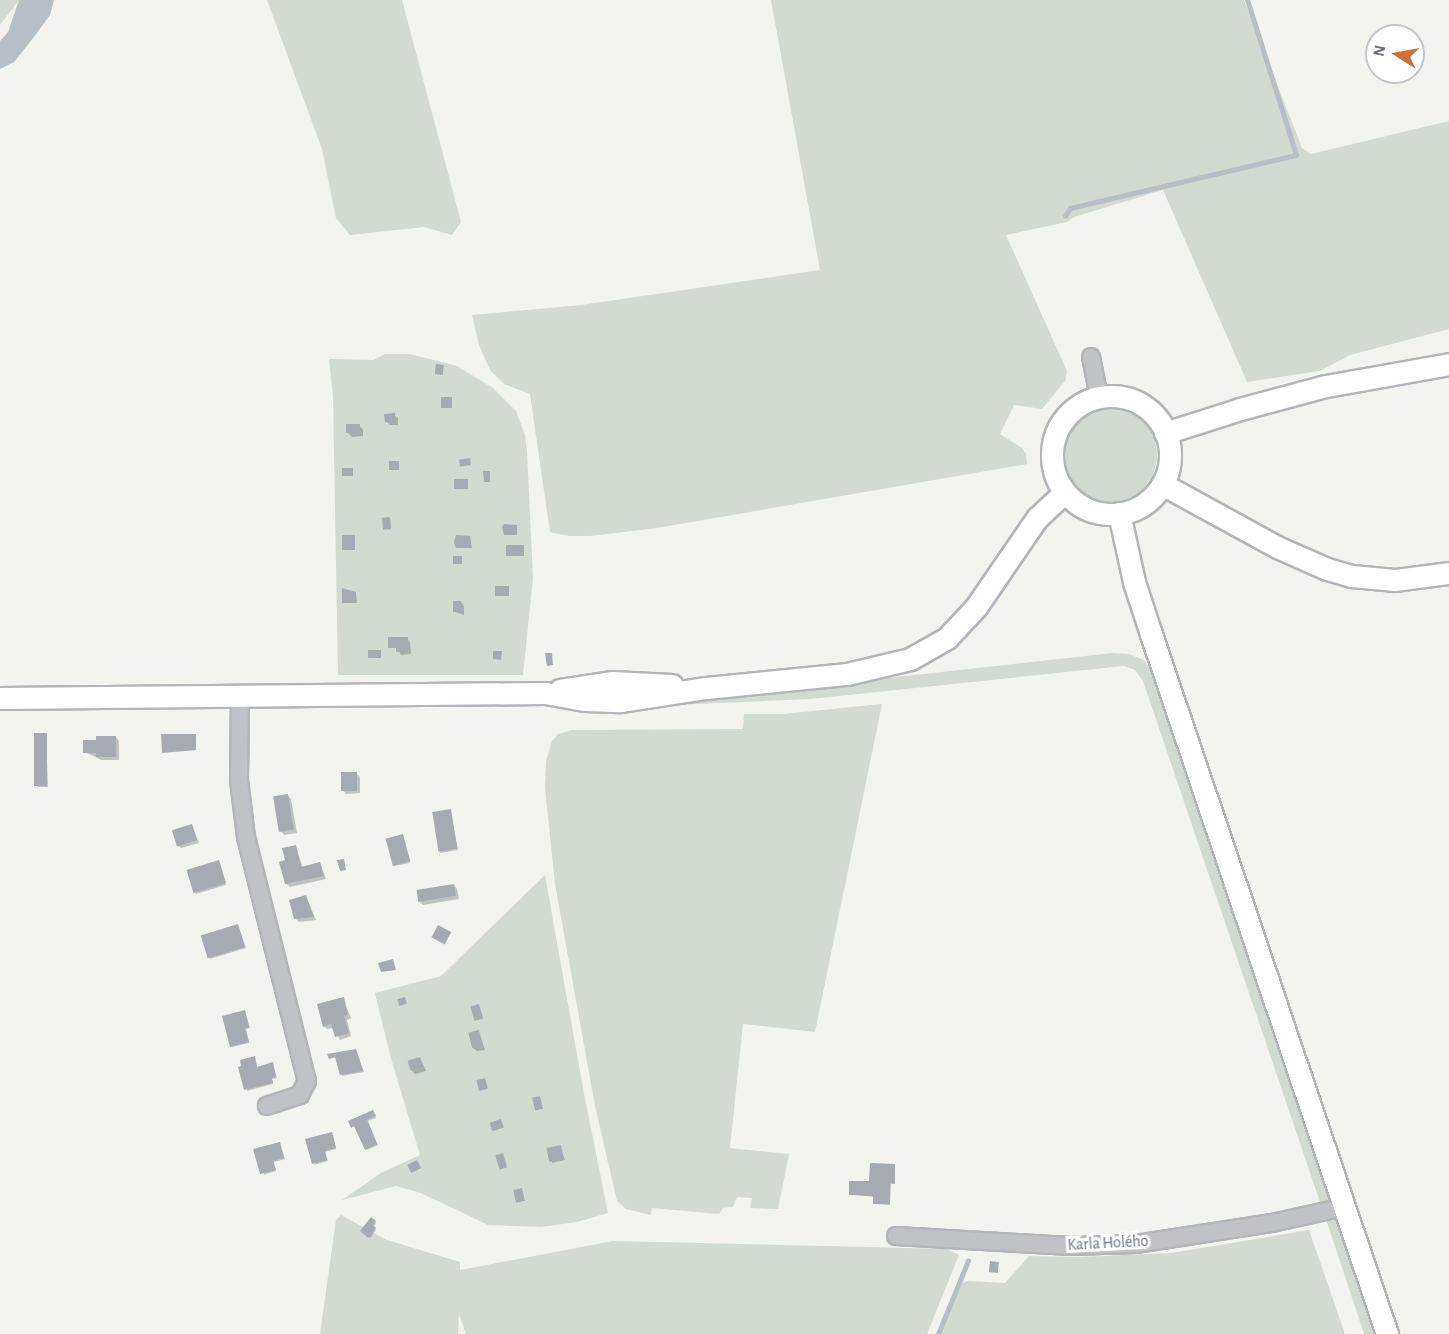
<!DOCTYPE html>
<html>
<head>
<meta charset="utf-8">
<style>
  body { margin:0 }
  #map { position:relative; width:1449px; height:1334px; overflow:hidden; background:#f3f3f0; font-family:"Alegreya Sans",sans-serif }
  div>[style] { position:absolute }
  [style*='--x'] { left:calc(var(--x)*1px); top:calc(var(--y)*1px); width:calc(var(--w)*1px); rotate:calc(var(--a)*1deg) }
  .green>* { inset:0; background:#d3dad2 }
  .round { border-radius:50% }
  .water>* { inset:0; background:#b8bfc4 }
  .shadow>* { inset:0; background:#0003 }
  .stream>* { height:4.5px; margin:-2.25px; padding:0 2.25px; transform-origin:2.25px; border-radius:2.25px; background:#b8bfc4 }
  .building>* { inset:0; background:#a6abb1; transform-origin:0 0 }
  .roads { filter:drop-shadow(2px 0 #b3b5b9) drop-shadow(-2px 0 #b3b5b9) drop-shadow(0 2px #b3b5b9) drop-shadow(0 -2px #b3b5b9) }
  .minor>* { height:16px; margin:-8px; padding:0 8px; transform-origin:8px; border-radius:8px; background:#c0c2c5 }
  .major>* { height:21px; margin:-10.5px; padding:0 10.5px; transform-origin:10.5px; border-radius:10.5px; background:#fff }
  .major>.ring { margin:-10.5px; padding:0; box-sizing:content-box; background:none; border:21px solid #fff; border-radius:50% }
  span { translate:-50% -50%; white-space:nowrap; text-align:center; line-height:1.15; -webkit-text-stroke:6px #fff; paint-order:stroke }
  .street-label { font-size:16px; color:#666f7d }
  .north { position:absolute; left:1365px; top:24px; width:60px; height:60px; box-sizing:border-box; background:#fff; border:2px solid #c2c5cb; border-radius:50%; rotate:281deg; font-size:16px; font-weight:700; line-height:24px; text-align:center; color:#666f7d }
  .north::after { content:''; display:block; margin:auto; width:21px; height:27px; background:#cb7238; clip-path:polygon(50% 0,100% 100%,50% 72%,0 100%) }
</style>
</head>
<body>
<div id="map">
  <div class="green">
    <div style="clip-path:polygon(0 0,19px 0,0 25px)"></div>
    <div style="clip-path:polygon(267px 0,402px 0,461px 222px,452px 235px,424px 227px,350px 235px,336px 218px,322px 149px)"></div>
    <div style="clip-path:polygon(771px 0,1244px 0,1302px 148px,1311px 154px,1449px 121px,1449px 329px,1350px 355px,1320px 371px,1247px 382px,1163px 190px,1074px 217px,1067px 222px,1006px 235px,1067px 371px,1065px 381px,1042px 409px,1014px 405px,1000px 434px,1022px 448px,1026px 454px,1027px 464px,657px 528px,590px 536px,569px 536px,550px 532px,530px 394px,504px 384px,490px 370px,479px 345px,472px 315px,581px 305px,820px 270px)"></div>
    <div style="clip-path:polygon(385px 354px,409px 354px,457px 366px,493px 388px,516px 411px,525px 435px,527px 451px,533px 578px,523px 675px,338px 675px,333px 397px,329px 359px,373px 360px)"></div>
    <div class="round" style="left:1063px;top:408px;width:94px;height:94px"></div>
    <div style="clip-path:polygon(1112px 653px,1129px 654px,1144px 660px,1156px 678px,1332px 1202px,1321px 1205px,1143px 681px,1135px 670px,1124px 666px,810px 699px,650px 706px,686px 697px,887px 678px)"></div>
    <div style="clip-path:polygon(882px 704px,815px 1032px,743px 1024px,730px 1148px,789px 1154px,778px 1209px,750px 1208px,752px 1198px,737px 1197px,733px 1207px,723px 1208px,719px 1214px,652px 1208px,651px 1215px,626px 1209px,617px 1201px,595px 1106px,555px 884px,545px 788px,546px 761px,552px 741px,558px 734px,572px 730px,743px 729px,744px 714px,783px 714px)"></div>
    <div style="clip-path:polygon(545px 875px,584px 1094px,608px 1213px,577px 1222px,541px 1227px,488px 1225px,421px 1193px,396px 1186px,342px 1200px,381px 1173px,420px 1155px,390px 1055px,375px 993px,441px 976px)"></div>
    <div style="clip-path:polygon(341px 1215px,387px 1240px,460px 1262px,460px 1270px,613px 1241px,947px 1249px,959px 1255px,927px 1334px,466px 1334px,459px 1314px,458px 1334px,320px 1334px,336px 1220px)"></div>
    <div style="clip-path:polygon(1337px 1217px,1377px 1334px,1364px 1334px,1326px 1219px)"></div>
    <div style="clip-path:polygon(1309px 1230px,1345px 1334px,940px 1334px,960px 1284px,968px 1281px,1005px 1283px,1029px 1256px,1079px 1257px,1171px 1253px)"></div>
  </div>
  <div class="water">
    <div style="clip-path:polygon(19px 0,54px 0,50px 15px,34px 37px,14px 62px,0 69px,0 41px,8px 32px)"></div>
  </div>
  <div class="shadow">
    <div style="clip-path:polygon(394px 415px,398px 418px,398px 425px,390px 425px,386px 421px)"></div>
    <div style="clip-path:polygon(359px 426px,363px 429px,363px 436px,352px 437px,348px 433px)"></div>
    <div style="clip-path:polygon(356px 593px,357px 603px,343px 603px)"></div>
    <div style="clip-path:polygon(461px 602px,464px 606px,464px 615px,455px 612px)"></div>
    <div style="clip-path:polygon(407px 638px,410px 642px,411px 654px,401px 655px,397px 648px,389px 647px)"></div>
    <div style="clip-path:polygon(46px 734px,48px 787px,38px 787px,37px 785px)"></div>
    <div style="clip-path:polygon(195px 735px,196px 750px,163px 752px)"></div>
    <div style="clip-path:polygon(116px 737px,119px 741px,119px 760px,101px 760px,85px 752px,98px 741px)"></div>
    <div style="clip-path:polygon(356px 773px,360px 777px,360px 793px,346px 794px,343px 790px)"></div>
    <div style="clip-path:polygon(288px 796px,291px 799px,297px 833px,284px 835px,281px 831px)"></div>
    <div style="clip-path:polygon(450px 810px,458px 850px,440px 853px,439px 851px)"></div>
    <div style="clip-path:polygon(192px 825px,199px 843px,181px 848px,177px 845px)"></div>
    <div style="clip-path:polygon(403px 836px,410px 863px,394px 866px,392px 865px)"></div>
    <div style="clip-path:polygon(296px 847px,303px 868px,320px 863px,326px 879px,290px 887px,286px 884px,287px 861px)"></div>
    <div style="clip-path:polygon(219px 862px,226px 885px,196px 894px,195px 892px)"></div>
    <div style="clip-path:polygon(454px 885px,457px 889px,459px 899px,423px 905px,419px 901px)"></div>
    <div style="clip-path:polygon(306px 897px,316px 920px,299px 922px,295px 918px)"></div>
    <div style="clip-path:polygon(238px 926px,246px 948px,210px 959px,209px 957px)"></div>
    <div style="clip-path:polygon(343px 999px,351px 1018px,347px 1020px,351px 1036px,340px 1040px,334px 1028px,327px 1029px,324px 1026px)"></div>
    <div style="clip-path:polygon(245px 1012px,250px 1028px,246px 1029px,249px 1043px,232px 1047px)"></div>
    <div style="clip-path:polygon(478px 1031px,485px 1050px,477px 1051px,473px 1048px)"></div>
    <div style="clip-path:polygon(357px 1052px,364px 1072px,342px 1076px,337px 1058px,330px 1058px)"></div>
    <div style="clip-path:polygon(254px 1058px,257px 1068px,273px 1065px,277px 1078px,272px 1079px,273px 1084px,247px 1091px,240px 1068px)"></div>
    <div style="clip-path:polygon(420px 1058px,426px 1071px,415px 1074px,411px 1070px)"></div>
    <div style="clip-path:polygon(374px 1113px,376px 1118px,367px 1121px,378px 1145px,367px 1150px,356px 1127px,352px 1127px)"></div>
    <div style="clip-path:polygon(333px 1135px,336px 1149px,325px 1152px,328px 1161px,314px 1165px)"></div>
    <div style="clip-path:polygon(280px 1144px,285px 1159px,274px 1162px,276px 1171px,263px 1175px)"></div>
    <div style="clip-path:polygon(560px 1147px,565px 1160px,552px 1163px,548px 1150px)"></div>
    <div style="clip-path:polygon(895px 1165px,895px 1184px,891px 1184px,890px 1205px,876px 1204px,875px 1197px,850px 1194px)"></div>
    <div style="clip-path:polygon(371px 1219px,376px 1223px,373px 1227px,376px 1230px,370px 1238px,362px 1231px)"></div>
  </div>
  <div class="stream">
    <div style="--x:1065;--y:216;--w:9;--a:-58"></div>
    <div style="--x:1070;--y:208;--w:232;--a:-13.2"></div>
    <div style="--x:1296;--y:155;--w:163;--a:-107.5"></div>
    <div style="--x:938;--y:1334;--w:79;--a:-67.7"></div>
  </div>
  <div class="building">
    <div style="left:436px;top:364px;width:8px;height:10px;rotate:7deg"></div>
    <div style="left:441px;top:397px;width:11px;height:11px"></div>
    <div style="clip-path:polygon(395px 413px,395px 422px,385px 422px,384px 414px)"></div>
    <div style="left:360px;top:424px;width:9px;height:14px;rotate:90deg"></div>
    <div style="left:470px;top:458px;width:7px;height:11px;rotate:82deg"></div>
    <div style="left:389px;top:461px;width:10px;height:9px"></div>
    <div style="left:342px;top:468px;width:11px;height:8px"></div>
    <div style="clip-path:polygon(483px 471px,490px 471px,490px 482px,484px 482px)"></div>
    <div style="left:454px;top:479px;width:14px;height:10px"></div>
    <div style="left:390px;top:517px;width:12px;height:8px;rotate:85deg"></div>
    <div style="clip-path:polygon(504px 524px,517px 525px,517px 535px,504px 535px,502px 527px)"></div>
    <div style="left:342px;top:535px;width:13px;height:15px"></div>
    <div style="clip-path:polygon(456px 535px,470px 536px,472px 548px,456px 548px,454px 542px)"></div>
    <div style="left:506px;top:545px;width:18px;height:11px"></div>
    <div style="left:453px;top:556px;width:9px;height:8px"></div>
    <div style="left:495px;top:586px;width:14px;height:10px"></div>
    <div style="clip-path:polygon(342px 588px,356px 592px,356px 602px,342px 603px)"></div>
    <div style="left:453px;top:601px;width:8px;height:11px"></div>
    <div style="clip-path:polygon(388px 637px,408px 637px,408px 651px,396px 652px,396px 648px,388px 648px)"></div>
    <div style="left:368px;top:650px;width:13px;height:8px"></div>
    <div style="clip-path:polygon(493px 651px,502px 651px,501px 660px,493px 659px)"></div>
    <div style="clip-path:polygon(545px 653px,552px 653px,553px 665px,547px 666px)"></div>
    <div style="left:34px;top:733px;width:13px;height:53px"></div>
    <div style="clip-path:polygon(161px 734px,196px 734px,196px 750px,162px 753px)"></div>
    <div style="clip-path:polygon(96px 736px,116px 736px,116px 757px,96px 757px,96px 753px,83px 753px,83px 740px,96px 740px)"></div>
    <div style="left:341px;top:772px;width:16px;height:19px"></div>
    <div style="left:288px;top:794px;width:36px;height:15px;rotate:81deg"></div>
    <div style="left:451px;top:809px;width:40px;height:19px;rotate:81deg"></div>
    <div style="left:192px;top:824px;width:17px;height:21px;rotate:73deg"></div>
    <div style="left:403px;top:834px;width:28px;height:18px;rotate:75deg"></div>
    <div style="clip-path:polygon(296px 845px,301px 867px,320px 862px,324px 876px,285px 884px,279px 862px,285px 860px,282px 848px)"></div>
    <div style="clip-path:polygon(344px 859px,346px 870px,340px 871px,337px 860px)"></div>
    <div style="left:219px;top:860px;width:24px;height:34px;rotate:73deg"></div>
    <div style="left:454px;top:884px;width:12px;height:38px;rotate:81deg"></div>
    <div style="clip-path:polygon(306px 895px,314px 917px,294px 919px,289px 900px)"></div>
    <div style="left:238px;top:924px;width:24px;height:39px;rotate:73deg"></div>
    <div style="left:438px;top:925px;width:15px;height:14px;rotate:28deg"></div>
    <div style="clip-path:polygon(393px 959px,396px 970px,381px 972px,378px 963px)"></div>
    <div style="clip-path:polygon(344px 997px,348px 1015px,344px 1016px,349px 1033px,335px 1037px,331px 1024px,323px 1027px,317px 1004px)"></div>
    <div style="left:405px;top:997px;width:7px;height:8px;rotate:74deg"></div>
    <div style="left:479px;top:1004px;width:15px;height:9px;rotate:74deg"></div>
    <div style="clip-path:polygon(245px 1010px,249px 1027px,245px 1028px,249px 1042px,230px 1047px,222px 1016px)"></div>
    <div style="left:479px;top:1030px;width:16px;height:11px;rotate:76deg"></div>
    <div style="clip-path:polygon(356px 1049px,363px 1071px,340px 1075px,335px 1057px,329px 1059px,327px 1054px)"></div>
    <div style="clip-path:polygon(255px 1056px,257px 1067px,273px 1062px,276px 1076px,272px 1078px,273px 1083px,244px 1090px,238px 1067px,241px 1066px,240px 1060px)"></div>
    <div style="left:420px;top:1057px;width:10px;height:13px;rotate:73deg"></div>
    <div style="left:485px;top:1078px;width:11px;height:9px;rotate:75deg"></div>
    <div style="left:540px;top:1096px;width:13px;height:8px;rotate:77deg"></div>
    <div style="clip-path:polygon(373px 1110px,376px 1116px,367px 1119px,377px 1144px,365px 1150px,354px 1126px,351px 1128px,348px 1121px)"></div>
    <div style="left:501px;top:1119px;width:9px;height:12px;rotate:72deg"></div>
    <div style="clip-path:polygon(332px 1132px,336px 1148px,325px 1151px,327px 1160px,312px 1164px,305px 1139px)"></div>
    <div style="clip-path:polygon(280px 1142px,284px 1158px,273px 1161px,276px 1170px,260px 1174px,253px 1149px)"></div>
    <div style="left:561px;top:1145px;width:14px;height:15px;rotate:78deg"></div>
    <div style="left:503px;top:1153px;width:15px;height:8px;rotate:74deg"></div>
    <div style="left:417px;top:1160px;width:9px;height:11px;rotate:63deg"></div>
    <div style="clip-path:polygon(870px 1163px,895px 1164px,895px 1184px,890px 1183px,890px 1204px,873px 1204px,873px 1196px,849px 1195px,849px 1181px,869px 1181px)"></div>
    <div style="left:522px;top:1188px;width:13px;height:9px;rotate:77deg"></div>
    <div style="clip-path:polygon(371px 1217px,376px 1221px,373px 1225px,376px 1228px,368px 1238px,360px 1231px)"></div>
    <div style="left:990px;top:1261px;width:9px;height:11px;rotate:6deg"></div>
  </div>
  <div class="roads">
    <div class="minor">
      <div style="--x:1091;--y:357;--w:41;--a:78.7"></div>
      <div style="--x:240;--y:697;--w:83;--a:90.7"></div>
      <div style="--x:239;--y:780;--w:57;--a:83"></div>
      <div style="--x:246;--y:837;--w:252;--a:76"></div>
      <div style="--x:307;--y:1081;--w:16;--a:117"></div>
      <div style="--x:300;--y:1095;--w:35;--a:162"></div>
      <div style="--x:896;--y:1236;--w:174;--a:3.3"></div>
      <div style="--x:1070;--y:1246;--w:66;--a:-1.7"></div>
      <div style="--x:1136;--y:1244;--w:138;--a:-8.8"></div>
      <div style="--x:1272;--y:1223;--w:74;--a:-12.5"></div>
    </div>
    <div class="major">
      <div class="ring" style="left:1052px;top:396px;width:97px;height:97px"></div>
      <div style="--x:1165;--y:433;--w:79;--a:-17.7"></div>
      <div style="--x:1240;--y:409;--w:89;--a:-15"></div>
      <div style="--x:1326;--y:386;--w:125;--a:-10.1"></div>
      <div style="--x:1162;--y:484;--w:131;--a:28.7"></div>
      <div style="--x:1277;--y:547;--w:55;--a:23.7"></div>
      <div style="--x:1327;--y:569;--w:26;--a:16"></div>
      <div style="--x:1352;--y:576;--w:43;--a:5.3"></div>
      <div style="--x:1395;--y:580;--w:54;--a:-7.4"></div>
      <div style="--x:1119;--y:513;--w:71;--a:77.7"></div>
      <div style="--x:1134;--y:582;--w:55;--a:71.9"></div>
      <div style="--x:1151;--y:634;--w:739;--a:71.37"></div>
      <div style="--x:560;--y:690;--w:53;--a:-8.7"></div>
      <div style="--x:612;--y:682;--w:60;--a:2.9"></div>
      <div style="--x:0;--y:698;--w:545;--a:-0.53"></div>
      <div style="--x:545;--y:693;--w:41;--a:9.9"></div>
      <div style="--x:585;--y:700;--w:35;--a:2"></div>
      <div style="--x:620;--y:701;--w:87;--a:-8.6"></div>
      <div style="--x:706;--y:688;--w:142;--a:-5.7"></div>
      <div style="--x:847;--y:674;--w:65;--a:-13.4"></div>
      <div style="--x:910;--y:659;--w:43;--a:-29.6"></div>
      <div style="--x:947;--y:638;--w:42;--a:-46.9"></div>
      <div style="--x:976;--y:607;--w:108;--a:-55.6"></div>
      <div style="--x:1037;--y:518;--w:38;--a:-43"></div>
    </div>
  </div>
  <div class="street-label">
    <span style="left:1108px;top:1243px;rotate:-3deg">Karla Holého</span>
  </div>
  <div class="north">N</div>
</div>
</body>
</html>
